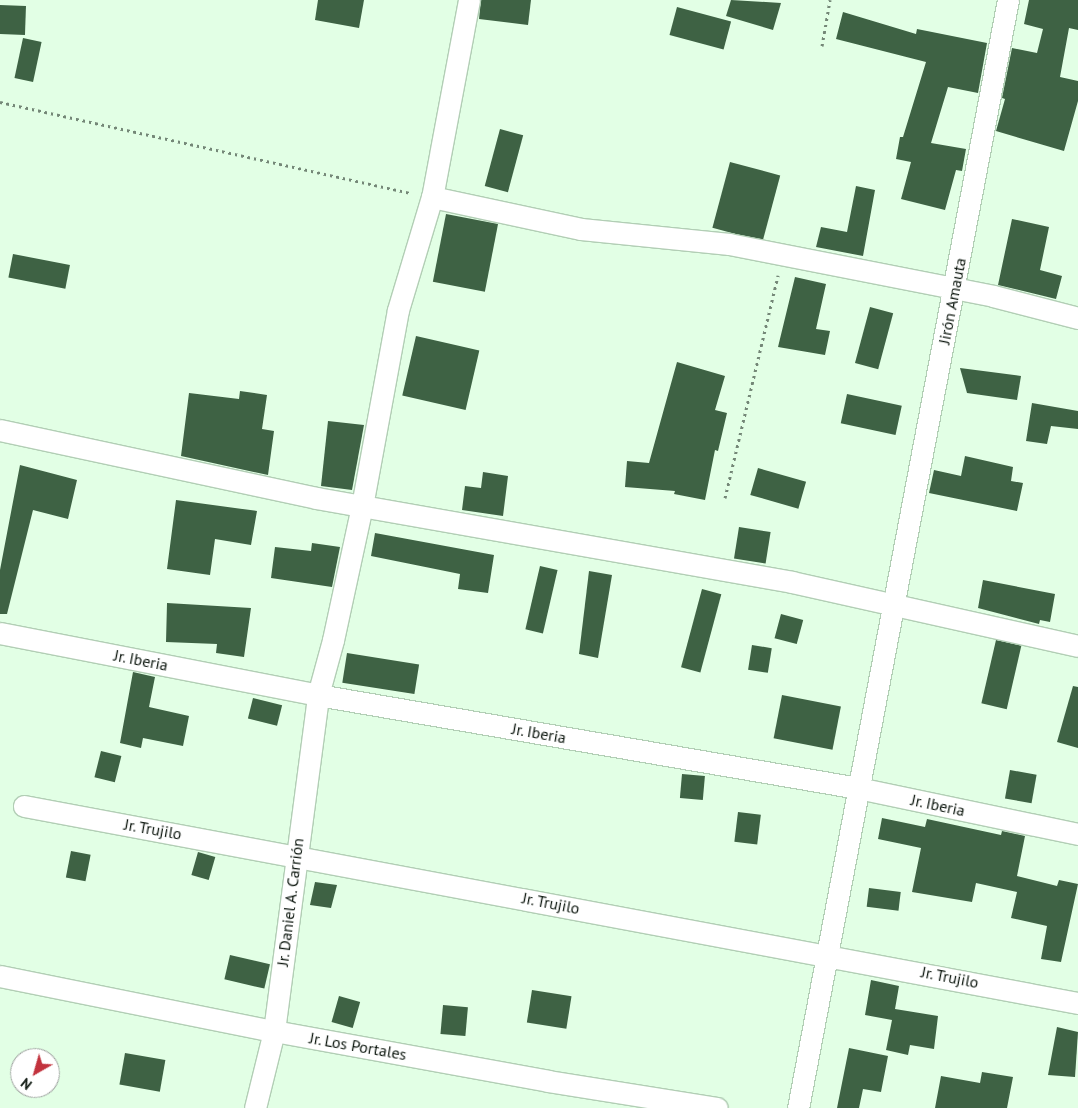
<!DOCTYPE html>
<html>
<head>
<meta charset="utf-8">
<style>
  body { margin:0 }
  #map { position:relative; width:1078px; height:1108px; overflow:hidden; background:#e2ffe5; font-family:"PT Sans",sans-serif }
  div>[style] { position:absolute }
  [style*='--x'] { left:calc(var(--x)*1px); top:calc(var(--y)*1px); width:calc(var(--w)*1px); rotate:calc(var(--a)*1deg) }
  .building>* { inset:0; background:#3e6244; transform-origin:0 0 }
  .path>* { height:3px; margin-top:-1.5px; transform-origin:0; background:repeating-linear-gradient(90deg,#748777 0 2.5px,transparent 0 6.5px) }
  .roads { filter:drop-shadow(1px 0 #b2ceb5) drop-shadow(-1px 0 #b2ceb5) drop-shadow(0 1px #b2ceb5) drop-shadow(0 -1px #b2ceb5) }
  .street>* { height:21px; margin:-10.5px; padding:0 10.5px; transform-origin:10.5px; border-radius:10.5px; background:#fff }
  span { translate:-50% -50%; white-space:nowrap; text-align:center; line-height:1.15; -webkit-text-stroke:5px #fff; paint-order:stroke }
  .street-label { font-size:16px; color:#0c160e }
  .north { position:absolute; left:10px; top:1048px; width:50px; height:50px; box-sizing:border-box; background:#fff; border:1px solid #9ea29f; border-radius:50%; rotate:218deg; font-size:14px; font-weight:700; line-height:20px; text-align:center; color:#0c160e }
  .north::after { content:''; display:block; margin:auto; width:18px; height:22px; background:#c2323d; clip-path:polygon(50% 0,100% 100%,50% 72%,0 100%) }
</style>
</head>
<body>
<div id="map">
  <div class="building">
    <div style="clip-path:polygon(318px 0,364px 0,359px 28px,315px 20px)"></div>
    <div style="clip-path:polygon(481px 0,531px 0,528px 25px,479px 19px)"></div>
    <div style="clip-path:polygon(731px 0,781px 3px,773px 30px,726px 16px)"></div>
    <div style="clip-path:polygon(1029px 0,1078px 0,1078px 30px,1069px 28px,1060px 77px,1078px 81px,1078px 101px,1064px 151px,996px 131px,1005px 99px,1002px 98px,1012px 48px,1037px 53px,1043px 29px,1024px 24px)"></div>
    <div style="left:0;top:5px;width:26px;height:29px;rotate:2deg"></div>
    <div style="left:677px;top:7px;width:56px;height:29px;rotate:15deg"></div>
    <div style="clip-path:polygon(843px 12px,916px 34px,917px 29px,987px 43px,978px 93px,948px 87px,931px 143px,966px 149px,962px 171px,956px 170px,945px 210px,901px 199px,911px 162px,896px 159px,900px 137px,903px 137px,926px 62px,836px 39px)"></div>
    <div style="left:23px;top:38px;width:19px;height:41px;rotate:12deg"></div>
    <div style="left:500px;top:129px;width:24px;height:59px;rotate:15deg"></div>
    <div style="left:730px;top:162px;width:52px;height:68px;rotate:15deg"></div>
    <div style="clip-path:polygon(856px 186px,875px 190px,863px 256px,816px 247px,821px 227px,847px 232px)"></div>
    <div style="left:446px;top:214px;width:53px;height:69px;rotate:11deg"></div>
    <div style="clip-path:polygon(1012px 219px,1049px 227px,1040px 270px,1062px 276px,1056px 299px,998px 285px)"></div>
    <div style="left:13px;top:254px;width:58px;height:24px;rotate:11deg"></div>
    <div style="clip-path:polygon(795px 277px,826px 284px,816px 329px,830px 331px,825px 355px,778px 347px)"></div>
    <div style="left:870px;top:307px;width:24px;height:58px;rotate:15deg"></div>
    <div style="left:416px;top:336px;width:65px;height:61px;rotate:13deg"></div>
    <div style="clip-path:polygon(677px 362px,725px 376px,715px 410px,727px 413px,718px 451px,715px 450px,705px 500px,674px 494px,675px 491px,625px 487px,627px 461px,649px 463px)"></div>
    <div style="clip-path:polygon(960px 368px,1021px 376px,1017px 400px,967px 393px)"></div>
    <div style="clip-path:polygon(240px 391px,267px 395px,262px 429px,274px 431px,268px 475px,181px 456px,189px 393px,239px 399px)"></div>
    <div style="left:847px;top:394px;width:56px;height:30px;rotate:12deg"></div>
    <div style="clip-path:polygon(1032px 403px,1078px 411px,1078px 429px,1051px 426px,1047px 444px,1026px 441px)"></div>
    <div style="clip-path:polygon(328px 421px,364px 425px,352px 490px,321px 486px)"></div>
    <div style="clip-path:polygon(965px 456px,1013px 467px,1011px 481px,1023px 483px,1017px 511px,929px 493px,934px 470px,961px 476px)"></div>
    <div style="clip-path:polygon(20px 465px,77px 480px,68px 519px,33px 510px,7px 614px,0 614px,0 570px)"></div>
    <div style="left:758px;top:468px;width:50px;height:28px;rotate:16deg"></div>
    <div style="clip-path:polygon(483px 472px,508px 476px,503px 516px,462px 510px,465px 486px,481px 488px)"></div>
    <div style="clip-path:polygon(176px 500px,257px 511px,251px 545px,215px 539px,210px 575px,167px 569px)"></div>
    <div style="left:739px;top:527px;width:32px;height:32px;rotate:9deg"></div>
    <div style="clip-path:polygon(375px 533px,494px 555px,488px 593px,458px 589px,460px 574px,371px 556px)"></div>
    <div style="clip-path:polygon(312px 543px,340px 547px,332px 587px,271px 578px,275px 547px,311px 551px)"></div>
    <div style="left:540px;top:566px;width:18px;height:65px;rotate:13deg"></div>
    <div style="clip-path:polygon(589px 571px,612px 575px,598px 658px,579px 654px)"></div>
    <div style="clip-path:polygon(983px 580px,1055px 594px,1050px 622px,1040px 620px,1039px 624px,978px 608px)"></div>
    <div style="left:702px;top:589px;width:20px;height:81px;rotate:15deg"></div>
    <div style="clip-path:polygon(167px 603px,251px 608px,244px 657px,216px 653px,217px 644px,166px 642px)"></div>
    <div style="left:781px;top:614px;width:23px;height:25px;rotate:15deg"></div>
    <div style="left:996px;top:640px;width:26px;height:65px;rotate:13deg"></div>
    <div style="left:752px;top:645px;width:20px;height:25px;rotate:9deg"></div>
    <div style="left:347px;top:653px;width:73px;height:30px;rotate:9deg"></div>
    <div style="clip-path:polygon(133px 672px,155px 677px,149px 707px,189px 716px,183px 746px,143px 738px,141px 748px,120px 743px)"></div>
    <div style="clip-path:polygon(1073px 686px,1078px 687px,1078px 748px,1057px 742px)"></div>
    <div style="left:782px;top:695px;width:60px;height:44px;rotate:11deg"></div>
    <div style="left:253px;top:698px;width:30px;height:21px;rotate:14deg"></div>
    <div style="left:101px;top:751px;width:21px;height:27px;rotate:14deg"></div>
    <div style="left:1010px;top:770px;width:27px;height:29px;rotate:10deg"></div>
    <div style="left:682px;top:774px;width:23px;height:24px;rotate:5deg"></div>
    <div style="left:738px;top:812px;width:23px;height:30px;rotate:7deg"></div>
    <div style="clip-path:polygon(882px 818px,925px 827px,927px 819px,1001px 835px,1002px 831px,1025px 836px,1017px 876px,1057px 886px,1059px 880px,1078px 884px,1061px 962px,1041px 959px,1047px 926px,1011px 918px,1017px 892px,976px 883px,972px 902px,912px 892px,921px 848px,878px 839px)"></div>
    <div style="left:71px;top:851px;width:20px;height:27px;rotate:11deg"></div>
    <div style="left:198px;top:852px;width:18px;height:24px;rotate:16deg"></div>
    <div style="clip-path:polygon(315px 882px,337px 885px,331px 908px,310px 905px)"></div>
    <div style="left:869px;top:888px;width:32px;height:19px;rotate:7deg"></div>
    <div style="left:230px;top:955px;width:41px;height:25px;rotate:13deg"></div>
    <div style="clip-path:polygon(871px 980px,899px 986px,895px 1009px,938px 1016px,934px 1049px,910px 1045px,908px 1055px,886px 1050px,892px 1020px,865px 1015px)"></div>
    <div style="left:532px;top:990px;width:40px;height:33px;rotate:9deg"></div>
    <div style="left:339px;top:996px;width:22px;height:27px;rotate:16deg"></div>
    <div style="left:443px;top:1005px;width:25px;height:29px;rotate:5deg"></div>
    <div style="clip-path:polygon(1057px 1027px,1078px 1032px,1075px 1077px,1048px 1075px)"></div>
    <div style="clip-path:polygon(849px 1048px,888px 1056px,881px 1092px,863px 1089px,859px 1108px,837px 1108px)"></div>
    <div style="left:125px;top:1053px;width:41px;height:32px;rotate:10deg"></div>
    <div style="clip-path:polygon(982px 1072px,1013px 1077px,1007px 1108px,935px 1108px,941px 1076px,980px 1083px)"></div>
  </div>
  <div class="path">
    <div style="--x:822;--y:46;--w:47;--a:-80.1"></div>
    <div style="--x:0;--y:102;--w:421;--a:12.5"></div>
    <div style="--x:725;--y:498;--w:229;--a:-76.6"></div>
  </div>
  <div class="roads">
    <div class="street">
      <div style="--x:469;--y:0;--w:200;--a:100.6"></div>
      <div style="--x:432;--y:197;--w:152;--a:12.1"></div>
      <div style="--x:581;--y:229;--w:149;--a:5.8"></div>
      <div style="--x:729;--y:244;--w:269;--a:11.1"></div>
      <div style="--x:993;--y:296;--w:88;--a:14.5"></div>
      <div style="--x:0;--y:430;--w:323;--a:12.1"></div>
      <div style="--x:316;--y:498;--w:483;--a:10"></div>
      <div style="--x:792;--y:582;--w:293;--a:12.6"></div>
      <div style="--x:0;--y:633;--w:324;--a:11"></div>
      <div style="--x:318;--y:695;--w:548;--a:9.77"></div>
      <div style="--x:858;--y:788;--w:225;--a:11.8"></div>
      <div style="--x:24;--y:806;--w:1072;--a:10.59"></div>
      <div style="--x:0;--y:976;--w:279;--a:11.4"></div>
      <div style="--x:274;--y:1031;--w:279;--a:10.3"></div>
      <div style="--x:548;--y:1081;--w:171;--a:9.1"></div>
      <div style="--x:255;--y:1108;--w:79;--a:-76.1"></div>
      <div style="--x:274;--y:1031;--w:339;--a:-82.5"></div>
      <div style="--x:318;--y:695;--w:57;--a:-74.7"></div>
      <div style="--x:333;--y:640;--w:137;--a:-77.8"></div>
      <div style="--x:362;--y:506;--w:199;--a:-79.6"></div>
      <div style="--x:398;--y:310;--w:118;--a:-73.3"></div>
      <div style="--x:798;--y:1108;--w:1128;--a:-79.27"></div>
    </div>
  </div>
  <div class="street-label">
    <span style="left:952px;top:301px;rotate:-79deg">Jirón Amauta</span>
    <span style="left:141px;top:660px;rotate:11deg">Jr. Iberia</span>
    <span style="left:539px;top:733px;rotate:10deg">Jr. Iberia</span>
    <span style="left:938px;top:805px;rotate:12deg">Jr. Iberia</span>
    <span style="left:153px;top:829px;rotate:10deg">Jr. Trujilo</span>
    <span style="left:290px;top:902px;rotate:-83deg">Jr. Daniel A. Carrión</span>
    <span style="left:551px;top:903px;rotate:11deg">Jr. Trujilo</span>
    <span style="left:950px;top:977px;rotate:11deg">Jr. Trujilo</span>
    <span style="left:358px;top:1046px;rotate:10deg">Jr. Los Portales</span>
  </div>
  <div class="north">N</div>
</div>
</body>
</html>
